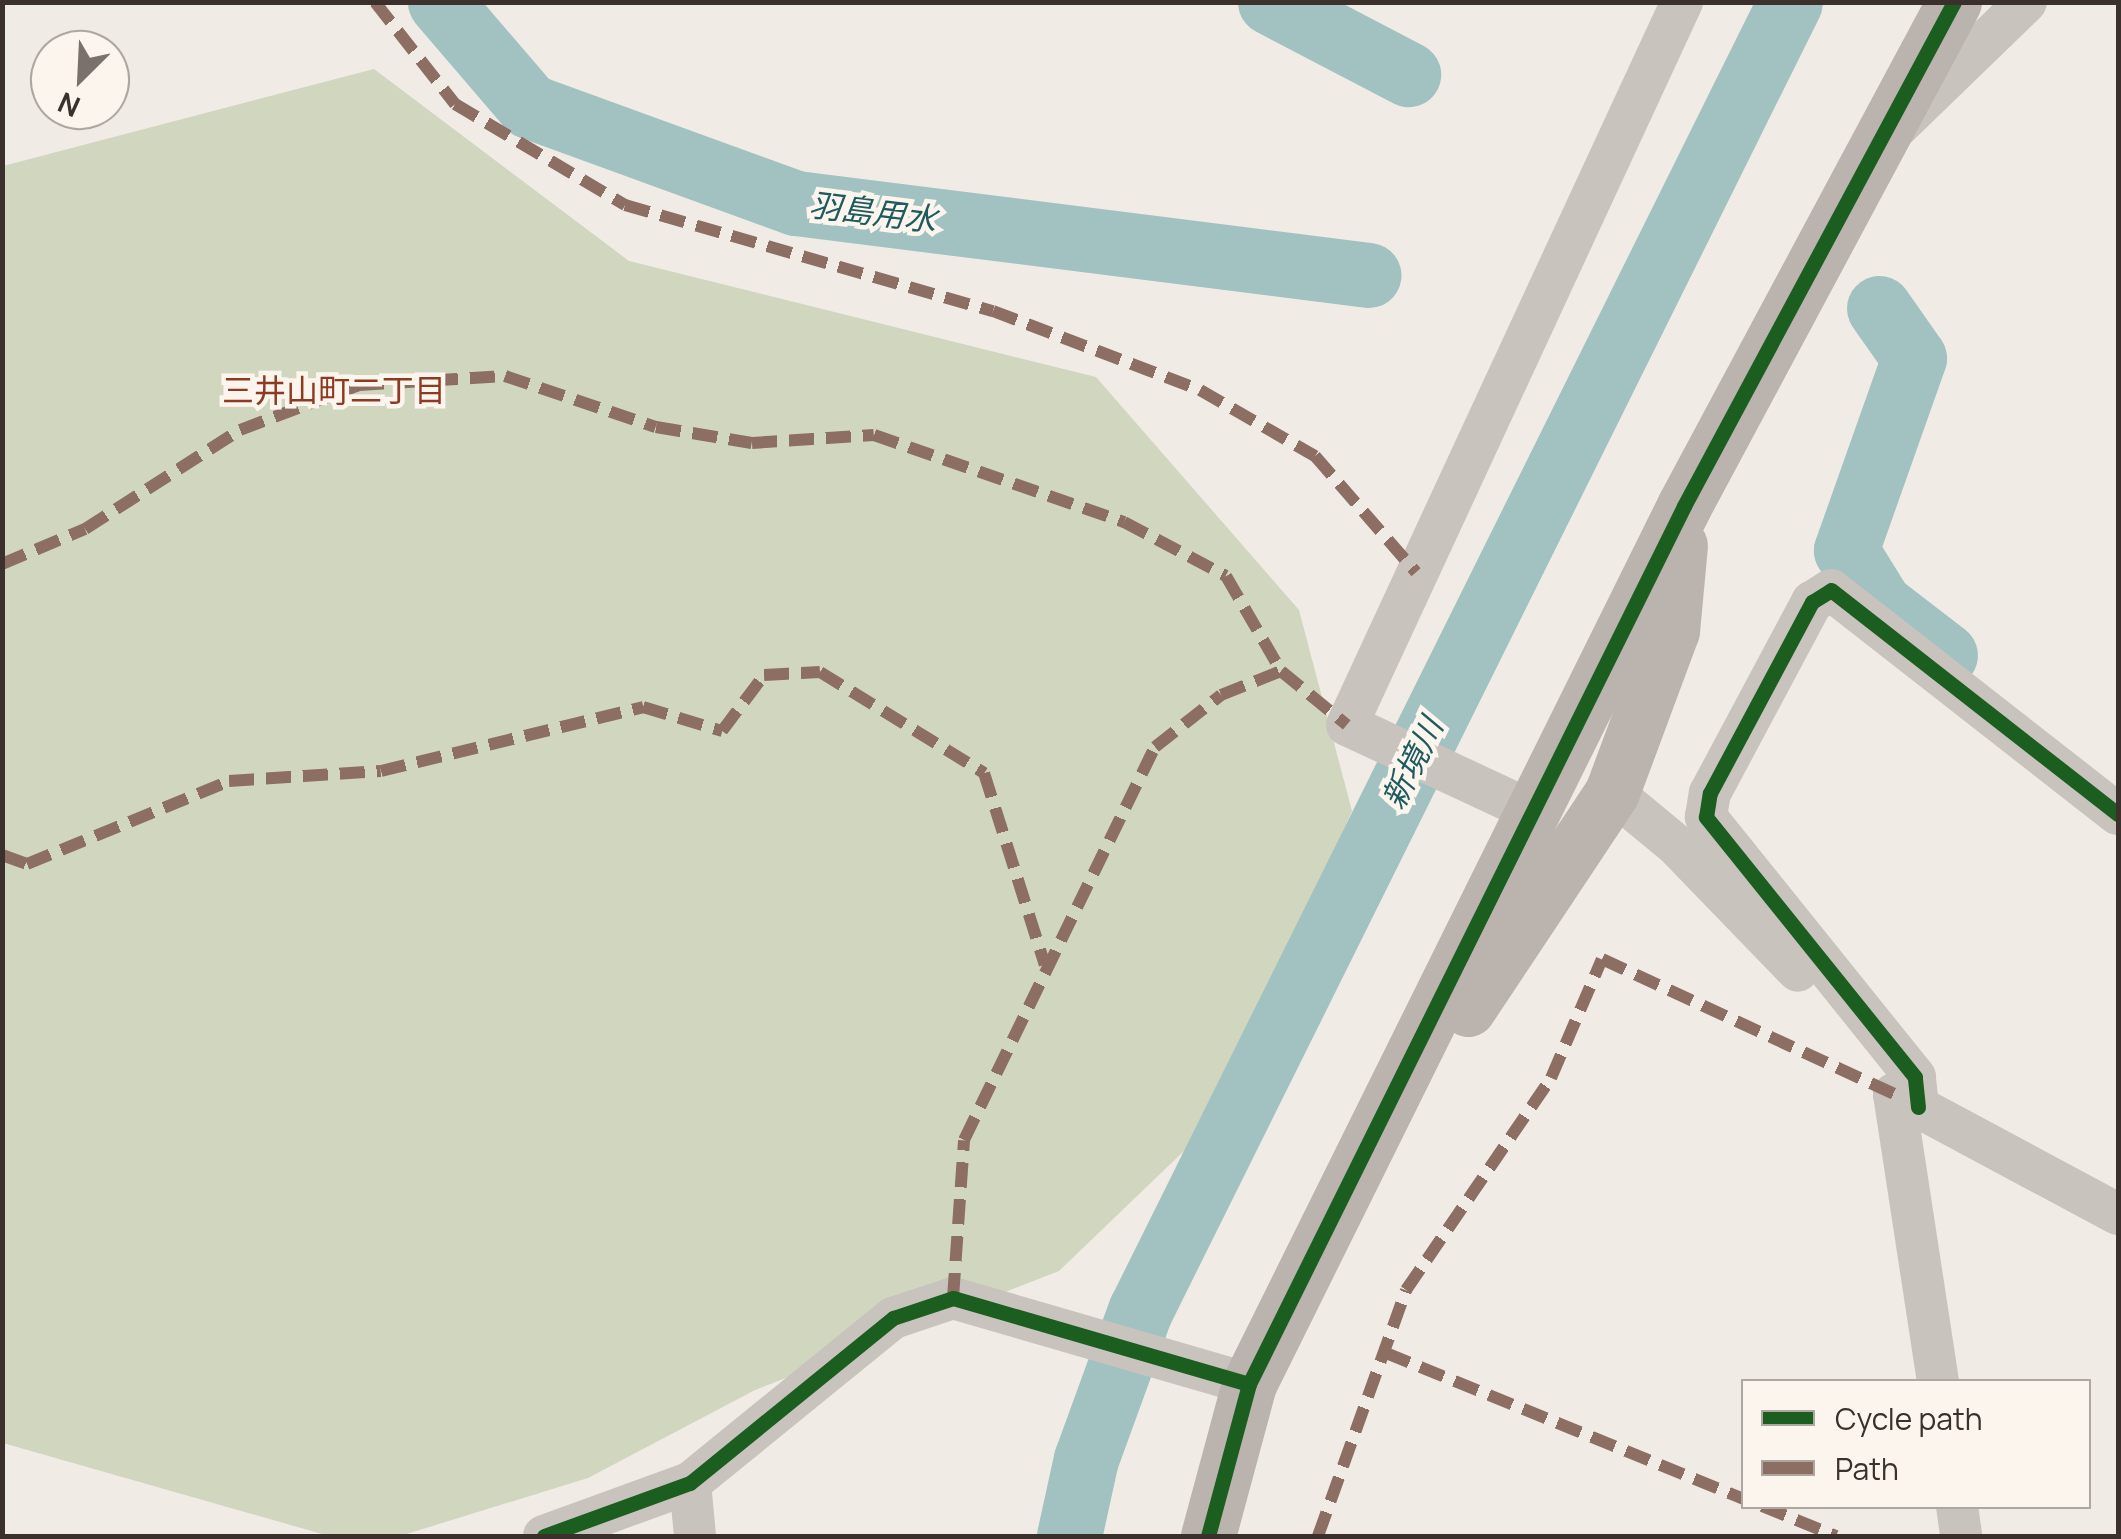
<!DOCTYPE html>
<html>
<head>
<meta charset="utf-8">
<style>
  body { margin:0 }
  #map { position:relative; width:2121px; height:1539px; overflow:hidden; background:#f0ebe5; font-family:Manrope,"Noto Sans JP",sans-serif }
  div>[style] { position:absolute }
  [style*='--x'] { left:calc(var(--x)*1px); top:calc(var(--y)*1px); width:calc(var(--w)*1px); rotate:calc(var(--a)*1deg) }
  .green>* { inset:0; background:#d1d6bf }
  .river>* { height:65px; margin:-32.5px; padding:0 32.5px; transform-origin:32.5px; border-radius:32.5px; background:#a1c2c1 }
  .street>* { height:42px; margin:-21px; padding:0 21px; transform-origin:21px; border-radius:21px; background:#c9c3be }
  .secondary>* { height:55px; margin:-27.5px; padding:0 27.5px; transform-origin:27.5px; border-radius:27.5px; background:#bab3ae }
  .quiet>* { height:12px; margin-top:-6px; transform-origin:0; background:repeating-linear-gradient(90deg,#8d6e63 0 25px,transparent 0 37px) }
  .cycleway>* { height:15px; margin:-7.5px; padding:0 7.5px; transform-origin:7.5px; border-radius:7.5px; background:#1b5e20 }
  span { translate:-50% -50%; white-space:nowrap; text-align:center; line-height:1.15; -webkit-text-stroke:9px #fbf5ee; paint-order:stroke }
  .water-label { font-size:32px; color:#1f5a5e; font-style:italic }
  .neighbourhood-label { font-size:32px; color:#8c3b22 }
  .frame { position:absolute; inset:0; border:5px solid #3b302b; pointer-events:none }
  .legend { position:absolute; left:1741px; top:1379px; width:350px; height:130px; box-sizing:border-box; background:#fbf5ee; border:2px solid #aea6a0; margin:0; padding:12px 18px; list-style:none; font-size:30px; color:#3b302b }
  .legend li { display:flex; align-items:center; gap:20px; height:50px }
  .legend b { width:50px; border:2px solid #aea6a0 }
  .north { position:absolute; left:30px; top:30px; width:100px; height:100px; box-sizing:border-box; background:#fbf5ee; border:2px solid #aea6a0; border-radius:50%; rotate:204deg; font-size:28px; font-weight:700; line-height:40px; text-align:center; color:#3b302b }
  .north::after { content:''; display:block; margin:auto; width:35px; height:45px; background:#7a716c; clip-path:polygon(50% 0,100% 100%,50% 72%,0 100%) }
</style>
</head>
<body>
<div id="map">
  <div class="green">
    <div style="clip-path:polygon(374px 69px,629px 261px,1096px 377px,1299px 610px,1352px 811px,1211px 1125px,1059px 1271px,755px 1390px,588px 1478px,400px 1536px,329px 1536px,3px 1443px,3px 166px)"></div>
  </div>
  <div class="river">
    <div style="--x:440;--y:2;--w:137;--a:49.4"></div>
    <div style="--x:529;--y:106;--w:284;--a:20"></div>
    <div style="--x:796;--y:203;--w:577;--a:7.17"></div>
    <div style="--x:1270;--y:2;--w:156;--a:27.6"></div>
    <div style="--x:1879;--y:308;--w:61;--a:55"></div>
    <div style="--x:1914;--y:358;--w:204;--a:109.5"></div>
    <div style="--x:1846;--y:550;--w:65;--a:58.3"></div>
    <div style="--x:1880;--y:605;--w:82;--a:37.6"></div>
    <div style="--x:1069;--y:1536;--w:79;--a:-77.6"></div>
    <div style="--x:1086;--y:1459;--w:158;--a:-70"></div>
    <div style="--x:1140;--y:1311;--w:1461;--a:-63.59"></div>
  </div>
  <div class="street">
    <div style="--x:1898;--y:126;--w:178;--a:-44.1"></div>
    <div style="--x:1612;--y:792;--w:83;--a:39.6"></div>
    <div style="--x:1676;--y:845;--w:175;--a:45.9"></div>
    <div style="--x:1536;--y:813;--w:208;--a:-155"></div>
    <div style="--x:1347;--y:725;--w:797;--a:-65.14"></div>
    <div style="--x:1894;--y:1094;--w:254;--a:28.2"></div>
    <div style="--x:1894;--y:1094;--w:291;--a:81.3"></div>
    <div style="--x:1918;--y:1107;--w:30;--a:-96"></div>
    <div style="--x:1915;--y:1077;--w:334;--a:-128.8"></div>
    <div style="--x:1706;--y:817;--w:24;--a:-81"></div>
    <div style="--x:1710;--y:793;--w:217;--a:-61.9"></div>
    <div style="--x:1812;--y:602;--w:22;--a:-32"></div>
    <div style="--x:1831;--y:590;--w:364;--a:38"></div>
    <div style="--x:690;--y:1483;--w:53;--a:84.6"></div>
    <div style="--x:1957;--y:1506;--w:30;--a:82"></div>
    <div style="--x:544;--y:1536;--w:155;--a:-20"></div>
    <div style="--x:690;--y:1483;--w:262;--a:-39.1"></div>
    <div style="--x:893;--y:1318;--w:63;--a:-18.4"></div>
    <div style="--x:953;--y:1298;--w:308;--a:16.2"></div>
  </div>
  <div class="secondary">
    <div style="--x:1468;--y:1009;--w:260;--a:-56.4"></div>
    <div style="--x:1612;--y:792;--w:172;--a:-69.6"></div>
    <div style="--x:1672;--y:631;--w:86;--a:-84.7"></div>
    <div style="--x:1208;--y:1536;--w:157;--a:-74.9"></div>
    <div style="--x:1249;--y:1384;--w:980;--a:-63.64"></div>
    <div style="--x:1684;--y:506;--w:572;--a:-61.82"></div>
  </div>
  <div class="quiet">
    <div style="--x:375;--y:2;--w:130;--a:51.9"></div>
    <div style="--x:455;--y:104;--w:198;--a:30.7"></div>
    <div style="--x:625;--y:205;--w:383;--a:16.1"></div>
    <div style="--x:993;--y:311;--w:222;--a:20.9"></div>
    <div style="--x:1200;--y:390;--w:133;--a:29.9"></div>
    <div style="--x:1315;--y:456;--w:154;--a:49"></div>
    <div style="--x:2;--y:564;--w:90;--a:-22.9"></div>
    <div style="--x:85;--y:529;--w:184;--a:-32.6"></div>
    <div style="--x:240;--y:430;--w:127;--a:-20.7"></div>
    <div style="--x:359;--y:385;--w:146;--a:-3.5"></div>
    <div style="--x:505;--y:376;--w:159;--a:18.7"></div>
    <div style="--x:656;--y:427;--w:97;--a:9.5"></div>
    <div style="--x:752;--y:443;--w:122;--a:-3.8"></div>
    <div style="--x:874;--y:435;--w:265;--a:19.2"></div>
    <div style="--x:1124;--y:522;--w:115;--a:27.9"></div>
    <div style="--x:1226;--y:576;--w:110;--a:59.9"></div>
    <div style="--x:1281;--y:671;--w:85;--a:39.3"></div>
    <div style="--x:2;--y:855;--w:27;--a:20"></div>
    <div style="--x:27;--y:864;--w:218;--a:-22.3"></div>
    <div style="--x:229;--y:781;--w:152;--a:-3.8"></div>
    <div style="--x:381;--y:771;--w:270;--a:-13.7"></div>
    <div style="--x:643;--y:707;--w:83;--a:16.9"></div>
    <div style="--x:722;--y:731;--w:70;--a:-53.1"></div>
    <div style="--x:764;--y:675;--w:56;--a:-3.1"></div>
    <div style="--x:820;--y:672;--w:193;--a:31.6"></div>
    <div style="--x:984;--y:773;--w:201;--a:72.4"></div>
    <div style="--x:953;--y:1298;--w:158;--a:-86"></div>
    <div style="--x:964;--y:1140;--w:437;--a:-64.1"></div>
    <div style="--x:1155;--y:747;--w:84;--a:-38.2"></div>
    <div style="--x:1221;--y:695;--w:65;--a:-21.8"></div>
    <div style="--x:1386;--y:1353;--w:387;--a:22.2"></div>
    <div style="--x:1762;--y:1506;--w:80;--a:22.1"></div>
    <div style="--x:1318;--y:1536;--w:261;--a:-70.3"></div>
    <div style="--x:1406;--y:1290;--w:257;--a:-55.6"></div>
    <div style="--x:1551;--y:1078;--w:129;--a:-66.8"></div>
    <div style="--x:1602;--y:959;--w:322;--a:24.8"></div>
  </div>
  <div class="cycleway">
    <div style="--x:1918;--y:1107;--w:30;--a:-96"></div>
    <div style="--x:1915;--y:1077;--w:334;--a:-128.8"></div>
    <div style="--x:1706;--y:817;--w:24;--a:-81"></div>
    <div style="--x:1710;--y:793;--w:217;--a:-61.9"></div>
    <div style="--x:1812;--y:602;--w:22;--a:-32"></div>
    <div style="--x:1831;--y:590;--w:364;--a:38"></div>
    <div style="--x:544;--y:1536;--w:155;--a:-20"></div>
    <div style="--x:690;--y:1483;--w:262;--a:-39.1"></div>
    <div style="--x:893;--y:1318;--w:63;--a:-18.4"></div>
    <div style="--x:953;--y:1298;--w:308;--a:16.2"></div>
    <div style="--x:1208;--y:1536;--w:157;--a:-74.9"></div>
    <div style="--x:1249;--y:1384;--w:980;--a:-63.64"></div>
    <div style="--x:1684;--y:506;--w:572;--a:-61.82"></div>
  </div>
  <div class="water-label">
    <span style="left:873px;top:212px;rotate:7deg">羽島用水</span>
    <span style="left:1412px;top:763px;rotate:-64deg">新境川</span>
  </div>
  <div class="neighbourhood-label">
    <span style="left:334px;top:390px">三井山町二丁目</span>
  </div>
  <div class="frame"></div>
  <ul class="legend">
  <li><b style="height:12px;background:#1b5e20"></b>Cycle path</li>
  <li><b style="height:12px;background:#8d6e63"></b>Path</li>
  </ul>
  <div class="north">N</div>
</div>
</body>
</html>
